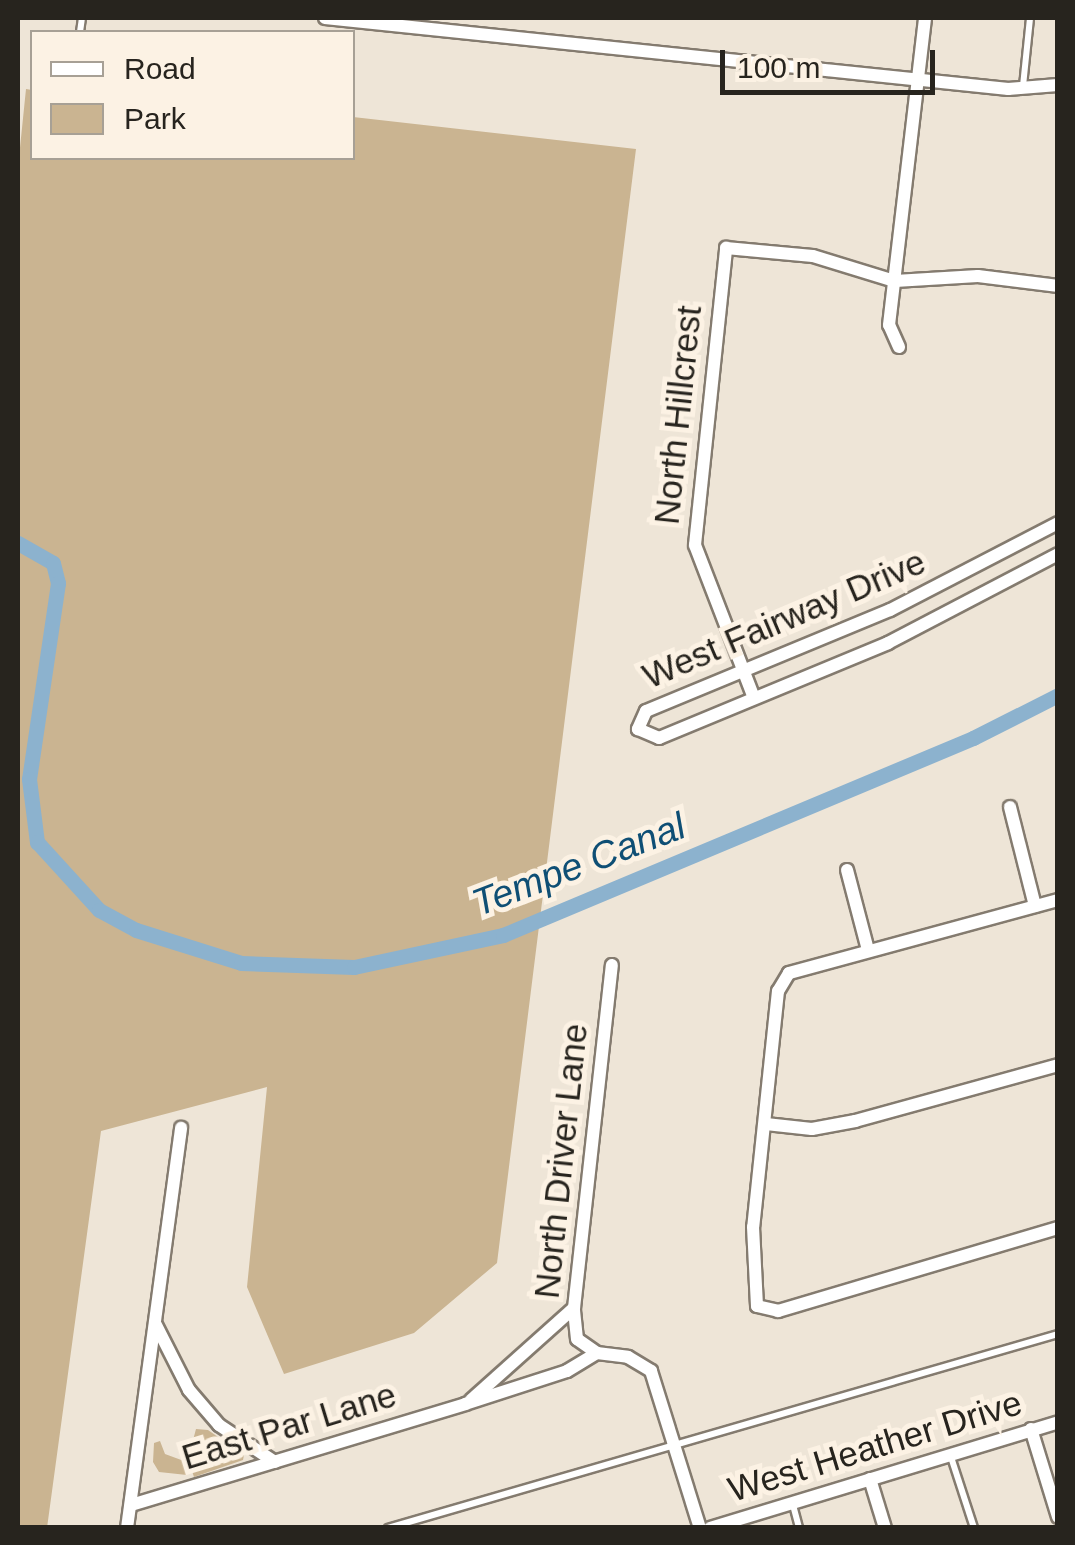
<!DOCTYPE html>
<html>
<head>
<meta charset="utf-8">
<style>
  body { margin:0 }
  #map { position:relative; width:1075px; height:1545px; overflow:hidden; background:#eee5d7; font-family:Helvetica,sans-serif }
  div>[style] { position:absolute }
  [style*='--x'] { left:calc(var(--x)*1px); top:calc(var(--y)*1px); width:calc(var(--w)*1px); rotate:calc(var(--a)*1deg) }
  .green>* { inset:0; background:#cab491 }
  .canal>* { height:15px; margin:-7.5px; padding:0 7.5px; transform-origin:7.5px; border-radius:7.5px; background:#8cb2ce }
  .roads { filter:drop-shadow(2px 0 #847b6f) drop-shadow(-2px 0 #847b6f) drop-shadow(0 2px #847b6f) drop-shadow(0 -2px #847b6f) }
  .lane>* { height:6px; margin:-3px; padding:0 3px; transform-origin:3px; border-radius:3px; background:#fff }
  .street>* { height:12px; margin:-6px; padding:0 6px; transform-origin:6px; border-radius:6px; background:#fff }
  span { translate:-50% -50%; white-space:nowrap; text-align:center; line-height:1.15; -webkit-text-stroke:10px #fcf2e4; paint-order:stroke }
  .street-label { font-size:35px; color:#27241e }
  .water-label { font-size:38px; color:#0f4f75; font-style:italic }
  .frame { position:absolute; inset:0; border:20px solid #27241e; pointer-events:none }
  .legend { position:absolute; left:30px; top:30px; width:325px; height:130px; box-sizing:border-box; background:#fcf2e4; border:2px solid #a7a095; margin:0; padding:12px 18px; list-style:none; font-size:30px; color:#27241e }
  .legend li { display:flex; align-items:center; gap:20px; height:50px }
  .legend b { width:50px; border:2px solid #a7a095 }
  .scale { position:absolute; left:720px; top:50px; width:215px; height:45px; box-sizing:border-box; border:5px solid #27241e; border-top:0; padding-left:12px; font-size:30px; line-height:35px; white-space:nowrap; color:#27241e; -webkit-text-stroke:8px #fcf2e4; paint-order:stroke }
</style>
</head>
<body>
<div id="map">
  <div class="green">
    <div style="clip-path:polygon(26px 89px,32px 90px,32px 158px,352px 158px,353px 117px,636px 149px,497px 1263px,414px 1333px,284px 1374px,247px 1287px,267px 1087px,101px 1131px,47px 1528px,18px 1527px,18px 167px)"></div>
    <div style="clip-path:polygon(196px 1429px,208px 1430px,244px 1455px,243px 1460px,194px 1477px,188px 1459px)"></div>
    <div style="clip-path:polygon(160px 1441px,165px 1454px,184px 1461px,187px 1475px,159px 1472px,153px 1462px,154px 1443px)"></div>
  </div>
  <div class="canal">
    <div style="--x:18;--y:543;--w:40;--a:29.7"></div>
    <div style="--x:53;--y:563;--w:21;--a:76"></div>
    <div style="--x:58;--y:583;--w:198;--a:98.4"></div>
    <div style="--x:29;--y:779;--w:64;--a:82.8"></div>
    <div style="--x:37;--y:842;--w:92;--a:47.6"></div>
    <div style="--x:99;--y:910;--w:42;--a:28.4"></div>
    <div style="--x:136;--y:930;--w:110;--a:17.4"></div>
    <div style="--x:241;--y:963;--w:113;--a:2"></div>
    <div style="--x:354;--y:967;--w:152;--a:-12.1"></div>
    <div style="--x:503;--y:935;--w:510;--a:-22.74"></div>
    <div style="--x:973;--y:738;--w:95;--a:-26.8"></div>
  </div>
  <div class="roads">
    <div class="lane">
      <div style="--x:80;--y:32;--w:14;--a:-82"></div>
      <div style="--x:1023;--y:86;--w:68;--a:-84.1"></div>
      <div style="--x:950;--y:1454;--w:78;--a:72"></div>
      <div style="--x:793;--y:1505;--w:24;--a:75"></div>
      <div style="--x:388;--y:1528;--w:698;--a:-16.15"></div>
    </div>
    <div class="street">
      <div style="--x:325;--y:18;--w:687;--a:5.93"></div>
      <div style="--x:1008;--y:89;--w:50;--a:-4.6"></div>
      <div style="--x:899;--y:347;--w:24;--a:-114"></div>
      <div style="--x:889;--y:325;--w:309;--a:-83.3"></div>
      <div style="--x:1058;--y:523;--w:189;--a:152.6"></div>
      <div style="--x:890;--y:610;--w:264;--a:157.5"></div>
      <div style="--x:646;--y:711;--w:20;--a:114"></div>
      <div style="--x:638;--y:729;--w:23;--a:23"></div>
      <div style="--x:659;--y:738;--w:248;--a:-22.5"></div>
      <div style="--x:888;--y:643;--w:192;--a:-27.6"></div>
      <div style="--x:754;--y:698;--w:164;--a:-111.1"></div>
      <div style="--x:695;--y:545;--w:299;--a:-84"></div>
      <div style="--x:726;--y:248;--w:87;--a:5.3"></div>
      <div style="--x:813;--y:256;--w:86;--a:17"></div>
      <div style="--x:895;--y:281;--w:83;--a:-3.4"></div>
      <div style="--x:978;--y:276;--w:81;--a:7.1"></div>
      <div style="--x:1010;--y:807;--w:102;--a:75.8"></div>
      <div style="--x:847;--y:870;--w:83;--a:75.3"></div>
      <div style="--x:1058;--y:900;--w:279;--a:164.8"></div>
      <div style="--x:789;--y:973;--w:21;--a:121"></div>
      <div style="--x:778;--y:991;--w:237;--a:96"></div>
      <div style="--x:753;--y:1227;--w:79;--a:87.1"></div>
      <div style="--x:757;--y:1306;--w:22;--a:13"></div>
      <div style="--x:778;--y:1311;--w:292;--a:-16.5"></div>
      <div style="--x:766;--y:1124;--w:46;--a:6.2"></div>
      <div style="--x:812;--y:1129;--w:44;--a:-10.5"></div>
      <div style="--x:855;--y:1121;--w:211;--a:-15.4"></div>
      <div style="--x:156;--y:1325;--w:73;--a:63.1"></div>
      <div style="--x:189;--y:1390;--w:46;--a:49.4"></div>
      <div style="--x:219;--y:1425;--w:67;--a:33.5"></div>
      <div style="--x:597;--y:1353;--w:24;--a:-145"></div>
      <div style="--x:577;--y:1339;--w:31;--a:-96"></div>
      <div style="--x:574;--y:1308;--w:345;--a:-83.7"></div>
      <div style="--x:471;--y:1400;--w:138;--a:-41.8"></div>
      <div style="--x:1031;--y:1429;--w:92;--a:72.9"></div>
      <div style="--x:870;--y:1479;--w:51;--a:73"></div>
      <div style="--x:131;--y:1505;--w:349;--a:-16.8"></div>
      <div style="--x:465;--y:1404;--w:107;--a:-17.9"></div>
      <div style="--x:567;--y:1371;--w:35;--a:-31"></div>
      <div style="--x:597;--y:1353;--w:31;--a:7"></div>
      <div style="--x:628;--y:1357;--w:27;--a:31"></div>
      <div style="--x:651;--y:1371;--w:164;--a:72.7"></div>
      <div style="--x:127;--y:1528;--w:404;--a:-82.3"></div>
      <div style="--x:710;--y:1528;--w:364;--a:-16.9"></div>
    </div>
  </div>
  <div class="street-label">
    <span style="left:678px;top:415px;rotate:-84deg">North Hillcrest</span>
    <span style="left:784px;top:619px;rotate:-23deg">West Fairway Drive</span>
    <span style="left:561px;top:1161px;rotate:-84deg">North Driver Lane</span>
    <span style="left:289px;top:1426px;rotate:-17deg">East Par Lane</span>
    <span style="left:875px;top:1446px;rotate:-17deg">West Heather Drive</span>
  </div>
  <div class="water-label">
    <span style="left:579px;top:865px;rotate:-21deg">Tempe Canal</span>
  </div>
  <div class="frame"></div>
  <ul class="legend">
  <li><b style="height:12px;background:#fff"></b>Road</li>
  <li><b style="height:28px;background:#cab491"></b>Park</li>
  </ul>
  <div class="scale">100 m</div>
</div>
</body>
</html>
